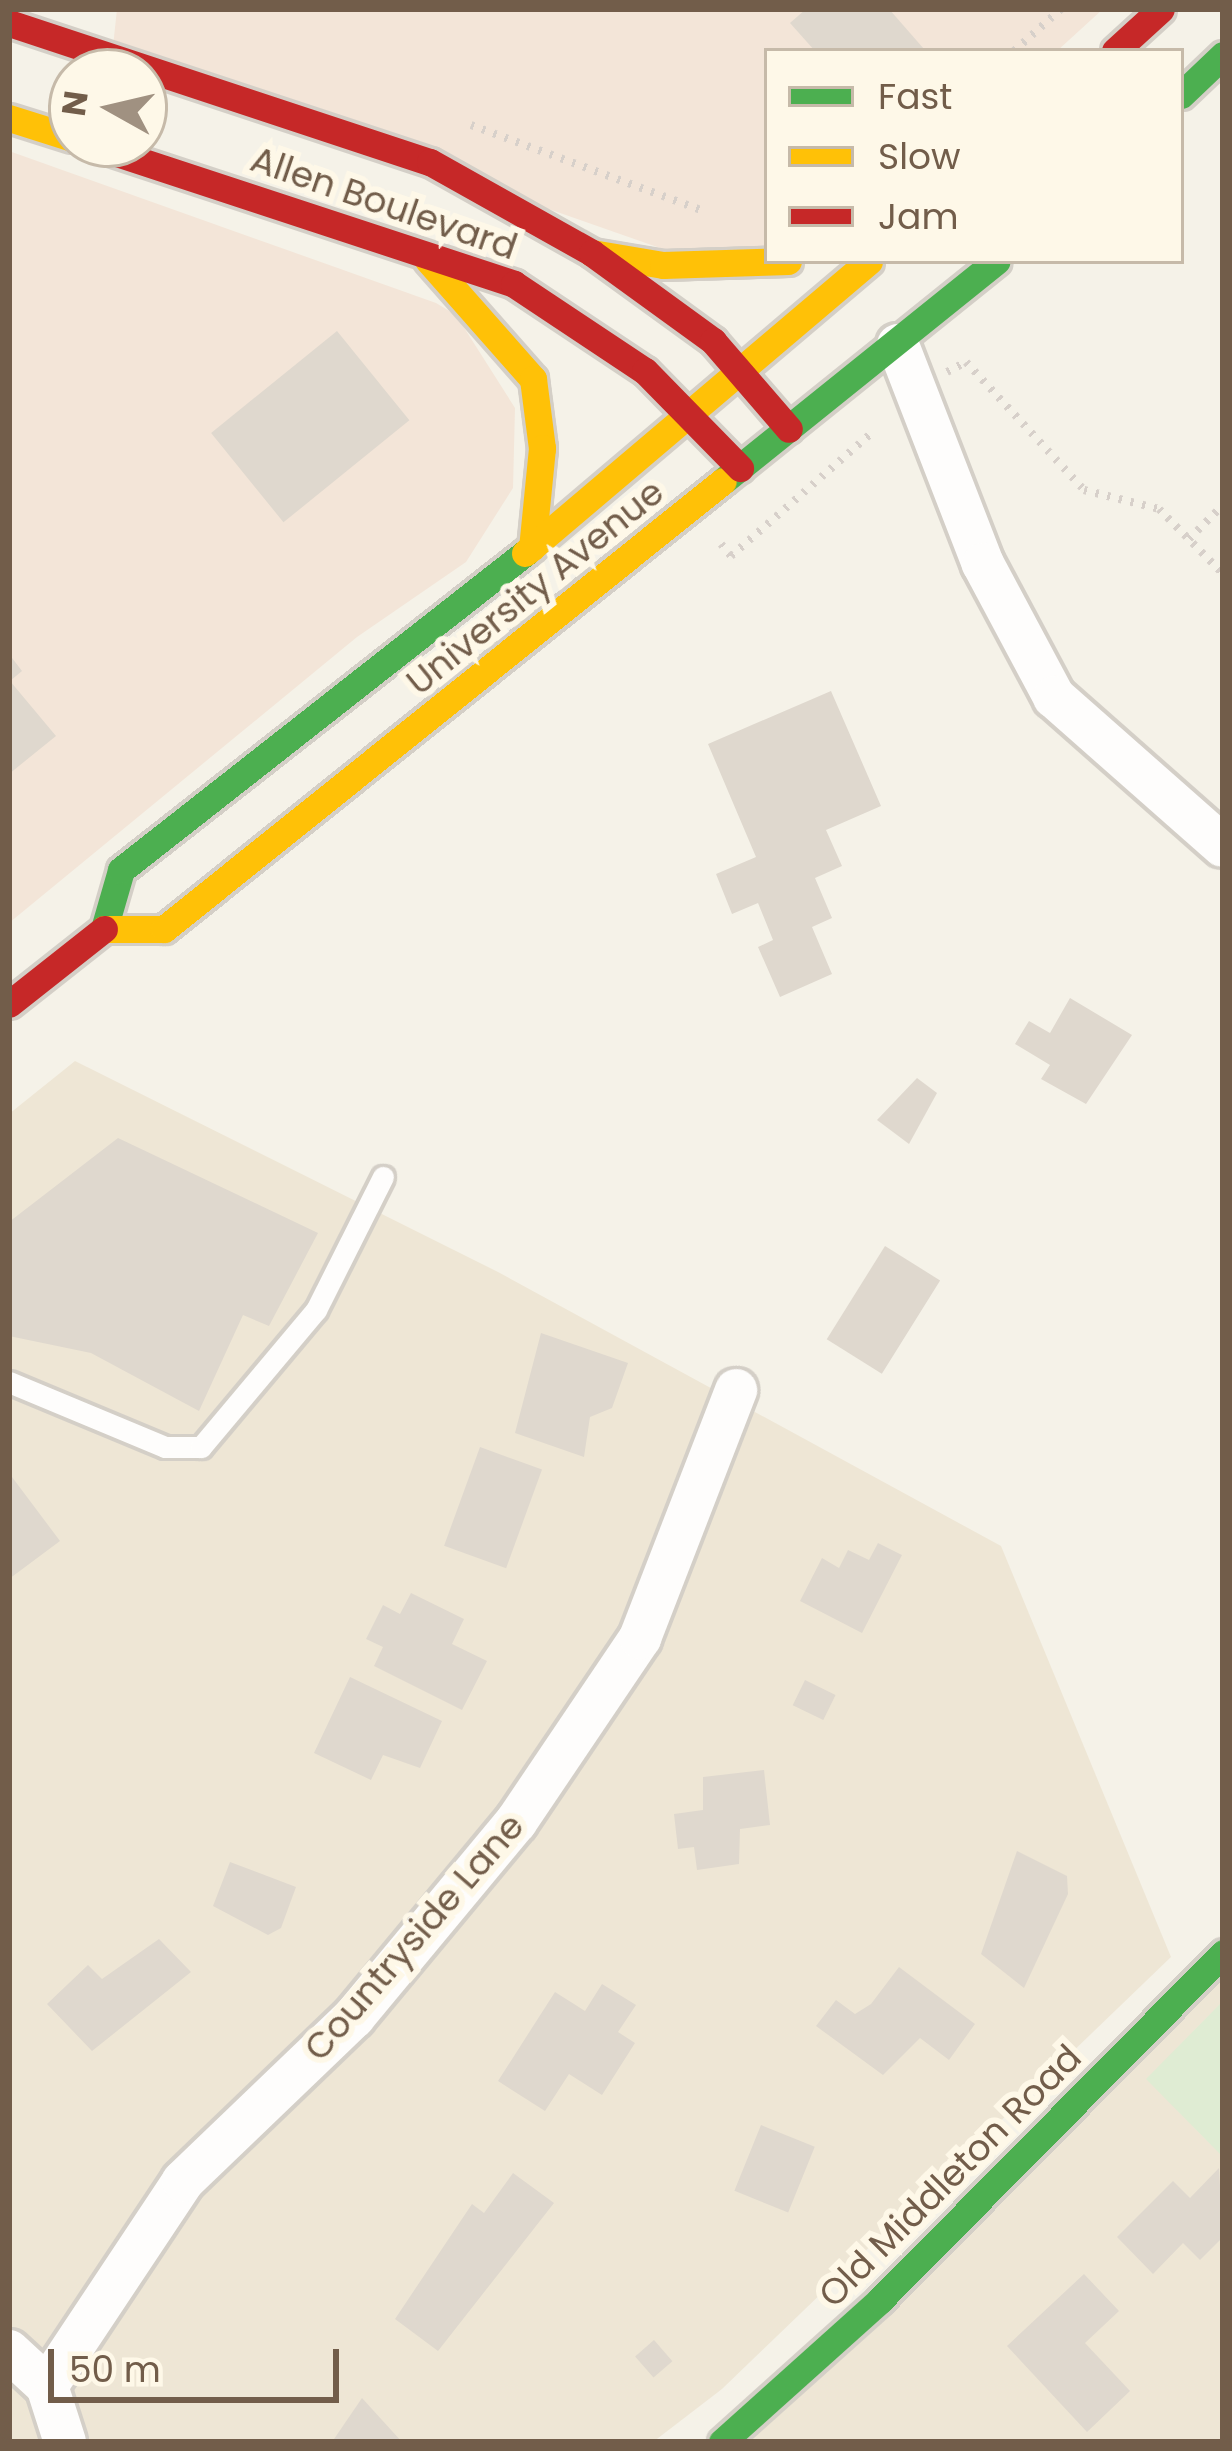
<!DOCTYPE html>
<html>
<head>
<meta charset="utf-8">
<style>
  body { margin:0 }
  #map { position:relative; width:1232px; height:2451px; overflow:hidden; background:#f5f2e8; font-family:Poppins,sans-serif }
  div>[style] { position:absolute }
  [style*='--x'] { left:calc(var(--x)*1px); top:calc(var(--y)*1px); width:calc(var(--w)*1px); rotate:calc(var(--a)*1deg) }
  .residential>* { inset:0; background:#eee6d5 }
  .commercial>* { inset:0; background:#f3e5d8 }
  .green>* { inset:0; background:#dfecd3 }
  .building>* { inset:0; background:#dfd8ce; transform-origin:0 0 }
  .path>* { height:8px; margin-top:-4px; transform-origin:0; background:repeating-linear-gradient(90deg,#d7d0ca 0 3px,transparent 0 12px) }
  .roads { filter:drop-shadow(3px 0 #d4cfc7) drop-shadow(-3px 0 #d4cfc7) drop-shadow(0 3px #d4cfc7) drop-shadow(0 -3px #d4cfc7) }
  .lane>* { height:21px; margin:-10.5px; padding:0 10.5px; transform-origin:10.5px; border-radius:10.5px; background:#fefdfc }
  .street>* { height:42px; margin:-21px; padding:0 21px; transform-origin:21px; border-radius:21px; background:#fefdfc }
  .fast>* { height:27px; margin:-13.5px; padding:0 13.5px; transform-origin:13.5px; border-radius:13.5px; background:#4caf50 }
  .slow>* { height:27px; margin:-13.5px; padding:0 13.5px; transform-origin:13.5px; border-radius:13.5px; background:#ffc107 }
  .jam>* { height:27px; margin:-13.5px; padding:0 13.5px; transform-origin:13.5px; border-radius:13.5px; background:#c62828 }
  span { translate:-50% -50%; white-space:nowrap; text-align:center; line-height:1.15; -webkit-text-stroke:12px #fef8e8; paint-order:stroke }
  .street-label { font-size:36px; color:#725d4a }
  .frame { position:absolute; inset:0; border:12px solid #725d4a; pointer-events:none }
  .legend { position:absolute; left:764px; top:48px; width:420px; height:216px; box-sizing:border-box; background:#fef8e8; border:3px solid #c6baa9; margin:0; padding:15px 21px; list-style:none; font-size:36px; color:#725d4a }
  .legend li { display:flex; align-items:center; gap:24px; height:60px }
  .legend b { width:60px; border:3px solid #c6baa9 }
  .north { position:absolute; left:48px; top:48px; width:120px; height:120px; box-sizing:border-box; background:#fef8e8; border:3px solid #c6baa9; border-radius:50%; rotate:278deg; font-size:33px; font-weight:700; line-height:48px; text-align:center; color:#725d4a }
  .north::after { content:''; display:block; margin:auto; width:42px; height:54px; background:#a09181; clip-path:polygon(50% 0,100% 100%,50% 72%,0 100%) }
  .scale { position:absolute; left:48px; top:2349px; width:291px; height:54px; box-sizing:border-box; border:6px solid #725d4a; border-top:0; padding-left:15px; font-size:36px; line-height:42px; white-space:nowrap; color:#725d4a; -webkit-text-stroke:9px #fef8e8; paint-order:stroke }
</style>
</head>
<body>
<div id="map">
  <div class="residential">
    <div style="clip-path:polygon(75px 1061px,498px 1272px,1001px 1546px,1171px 1957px,722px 2389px,653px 2442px,9px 2442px,9px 1114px)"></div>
    <div style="clip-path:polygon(1223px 1953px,1223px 2442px,722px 2442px)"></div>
  </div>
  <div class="commercial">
    <div style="clip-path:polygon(117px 9px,1103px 9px,1057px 51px,767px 51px,767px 261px,680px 255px,112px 56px)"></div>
    <div style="clip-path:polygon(9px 151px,436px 303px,456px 315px,515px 408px,513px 488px,466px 562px,357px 637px,9px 923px)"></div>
  </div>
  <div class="green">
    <div style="clip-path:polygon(1223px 2001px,1223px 2157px,1146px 2079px)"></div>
  </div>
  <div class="building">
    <div style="clip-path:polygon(806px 9px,889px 9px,924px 49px,815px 51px,790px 23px)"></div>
    <div style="left:337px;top:331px;width:115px;height:162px;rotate:51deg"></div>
    <div style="clip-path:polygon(9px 654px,22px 671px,10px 681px,56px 736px,9px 774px)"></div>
    <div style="clip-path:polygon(831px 691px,881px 806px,826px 830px,842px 866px,815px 878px,832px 918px,812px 927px,832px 974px,780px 997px,758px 947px,773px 940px,758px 903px,732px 914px,716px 874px,756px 857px,708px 744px)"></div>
    <div style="clip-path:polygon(1070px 998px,1132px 1035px,1086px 1104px,1041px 1079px,1050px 1065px,1015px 1044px,1029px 1021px,1050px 1033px)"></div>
    <div style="clip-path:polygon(917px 1078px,937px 1093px,909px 1144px,877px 1120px)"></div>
    <div style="clip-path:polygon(118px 1138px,318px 1233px,269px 1326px,243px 1315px,199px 1411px,91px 1353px,9px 1336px,9px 1222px)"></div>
    <div style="left:885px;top:1246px;width:65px;height:110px;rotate:32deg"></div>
    <div style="clip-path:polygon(541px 1333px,628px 1363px,612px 1408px,590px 1417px,584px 1457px,515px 1433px)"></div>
    <div style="left:480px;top:1447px;width:66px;height:105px;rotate:20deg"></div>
    <div style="clip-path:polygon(9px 1473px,60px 1541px,9px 1579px)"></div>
    <div style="clip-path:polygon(878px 1543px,902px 1555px,862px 1633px,800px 1601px,822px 1558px,839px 1568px,848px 1550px,869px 1560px)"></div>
    <div style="clip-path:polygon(411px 1593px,464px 1619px,452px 1644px,487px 1661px,462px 1710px,374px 1666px,383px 1647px,366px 1639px,383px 1605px,400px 1614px)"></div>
    <div style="clip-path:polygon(350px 1677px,442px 1721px,420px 1768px,383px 1755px,371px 1780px,314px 1753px)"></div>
    <div style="left:805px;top:1680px;width:34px;height:28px;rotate:26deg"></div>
    <div style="clip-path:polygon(764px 1770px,770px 1825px,740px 1829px,739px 1864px,697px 1870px,694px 1847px,678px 1849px,674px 1814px,703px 1810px,703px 1777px)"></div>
    <div style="clip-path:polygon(1017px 1851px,1067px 1876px,1068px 1894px,1024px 1988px,981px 1954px)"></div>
    <div style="clip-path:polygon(230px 1862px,296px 1887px,281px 1928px,268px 1935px,213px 1906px)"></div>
    <div style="clip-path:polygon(159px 1939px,191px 1972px,92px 2051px,47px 2004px,88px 1965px,102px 1979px)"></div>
    <div style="clip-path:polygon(899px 1967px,975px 2024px,949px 2060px,920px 2038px,883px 2075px,816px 2026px,836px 2000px,855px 2014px,871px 2004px)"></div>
    <div style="clip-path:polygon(602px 1984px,636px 2005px,618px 2032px,635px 2043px,602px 2095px,569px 2074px,545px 2111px,498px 2081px,555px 1992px,585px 2011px)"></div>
    <div style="left:761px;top:2125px;width:58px;height:71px;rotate:22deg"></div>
    <div style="clip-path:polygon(1219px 2168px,1223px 2237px,1200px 2260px,1183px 2243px,1153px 2274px,1117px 2237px,1173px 2181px,1190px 2198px)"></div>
    <div style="clip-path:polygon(513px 2173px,554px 2203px,438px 2351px,395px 2319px,472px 2204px,484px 2213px)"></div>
    <div style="clip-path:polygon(1084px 2274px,1119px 2311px,1085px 2343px,1130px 2391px,1087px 2432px,1007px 2346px)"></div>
    <div style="left:654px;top:2340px;width:28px;height:25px;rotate:49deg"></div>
    <div style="clip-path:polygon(362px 2398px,402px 2442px,332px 2442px)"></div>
  </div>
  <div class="path">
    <div style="--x:1014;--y:51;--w:63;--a:-41.8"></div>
    <div style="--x:471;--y:125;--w:248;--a:20.3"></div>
    <div style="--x:947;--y:372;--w:21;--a:-28"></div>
    <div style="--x:966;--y:362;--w:174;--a:47.3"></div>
    <div style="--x:1084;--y:490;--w:77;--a:14.2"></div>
    <div style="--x:1159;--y:509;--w:91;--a:45.4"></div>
    <div style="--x:1189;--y:539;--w:48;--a:-45"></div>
    <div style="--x:721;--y:544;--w:16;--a:50"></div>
    <div style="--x:731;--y:556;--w:191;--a:-41.2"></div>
  </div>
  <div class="roads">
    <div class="lane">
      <div style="--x:9;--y:1382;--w:169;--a:22.6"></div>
      <div style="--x:165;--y:1447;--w:36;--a:0"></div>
      <div style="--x:201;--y:1447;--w:179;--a:-50"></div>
      <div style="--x:316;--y:1310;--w:149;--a:-63.3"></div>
    </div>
    <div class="street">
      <div style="--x:898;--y:345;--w:235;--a:68.8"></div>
      <div style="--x:983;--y:564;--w:151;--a:61.9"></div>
      <div style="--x:1054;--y:697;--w:225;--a:41.4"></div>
      <div style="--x:9;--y:2351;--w:52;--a:42.6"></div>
      <div style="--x:65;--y:2442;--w:59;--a:-107.8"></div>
      <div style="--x:47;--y:2386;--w:246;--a:-56.4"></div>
      <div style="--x:183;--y:2181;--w:237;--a:-43.8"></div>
      <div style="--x:354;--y:2017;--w:254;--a:-50.3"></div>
      <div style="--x:516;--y:1822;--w:222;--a:-56"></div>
      <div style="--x:640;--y:1638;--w:266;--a:-68.8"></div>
    </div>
    <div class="fast">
      <div style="--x:1181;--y:95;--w:58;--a:-43.6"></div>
      <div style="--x:723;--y:481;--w:351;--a:-38.8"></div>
      <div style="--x:104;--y:929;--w:61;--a:-73.9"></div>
      <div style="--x:121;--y:870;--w:514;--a:-38.12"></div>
      <div style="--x:722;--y:2442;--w:212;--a:-41.9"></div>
      <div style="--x:880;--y:2300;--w:488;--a:-45.3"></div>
    </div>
    <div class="slow">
      <div style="--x:9;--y:118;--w:66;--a:17.6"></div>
      <div style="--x:592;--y:253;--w:72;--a:9.6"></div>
      <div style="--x:663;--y:265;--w:125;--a:-1.8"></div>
      <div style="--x:428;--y:260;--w:159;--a:48.6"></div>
      <div style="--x:533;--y:379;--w:70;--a:82.6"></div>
      <div style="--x:542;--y:448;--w:100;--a:95.7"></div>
      <div style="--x:525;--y:553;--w:451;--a:-40.3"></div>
      <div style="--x:104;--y:929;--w:60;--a:0"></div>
      <div style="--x:164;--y:929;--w:716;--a:-38.71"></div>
    </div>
    <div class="jam">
      <div style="--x:9;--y:23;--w:443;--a:18.3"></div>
      <div style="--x:430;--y:162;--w:186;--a:29.3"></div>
      <div style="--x:592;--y:253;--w:150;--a:36"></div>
      <div style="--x:713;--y:341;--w:116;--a:49.2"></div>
      <div style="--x:1115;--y:51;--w:62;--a:-42.4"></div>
      <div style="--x:89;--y:144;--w:447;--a:18.2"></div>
      <div style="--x:514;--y:284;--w:157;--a:33.6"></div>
      <div style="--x:645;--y:371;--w:136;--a:45.6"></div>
      <div style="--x:9;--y:1004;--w:121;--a:-38.3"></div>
    </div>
  </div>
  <div class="street-label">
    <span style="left:384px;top:203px;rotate:19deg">Allen Boulevard</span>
    <span style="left:535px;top:587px;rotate:-39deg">University Avenue</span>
    <span style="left:414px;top:1937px;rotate:-49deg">Countryside Lane</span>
    <span style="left:950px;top:2176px;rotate:-45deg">Old Middleton Road</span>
  </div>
  <div class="frame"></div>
  <ul class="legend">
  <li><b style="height:15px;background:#4caf50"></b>Fast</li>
  <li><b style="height:15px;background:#ffc107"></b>Slow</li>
  <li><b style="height:15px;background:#c62828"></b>Jam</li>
  </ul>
  <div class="north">N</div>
  <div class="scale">50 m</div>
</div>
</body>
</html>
